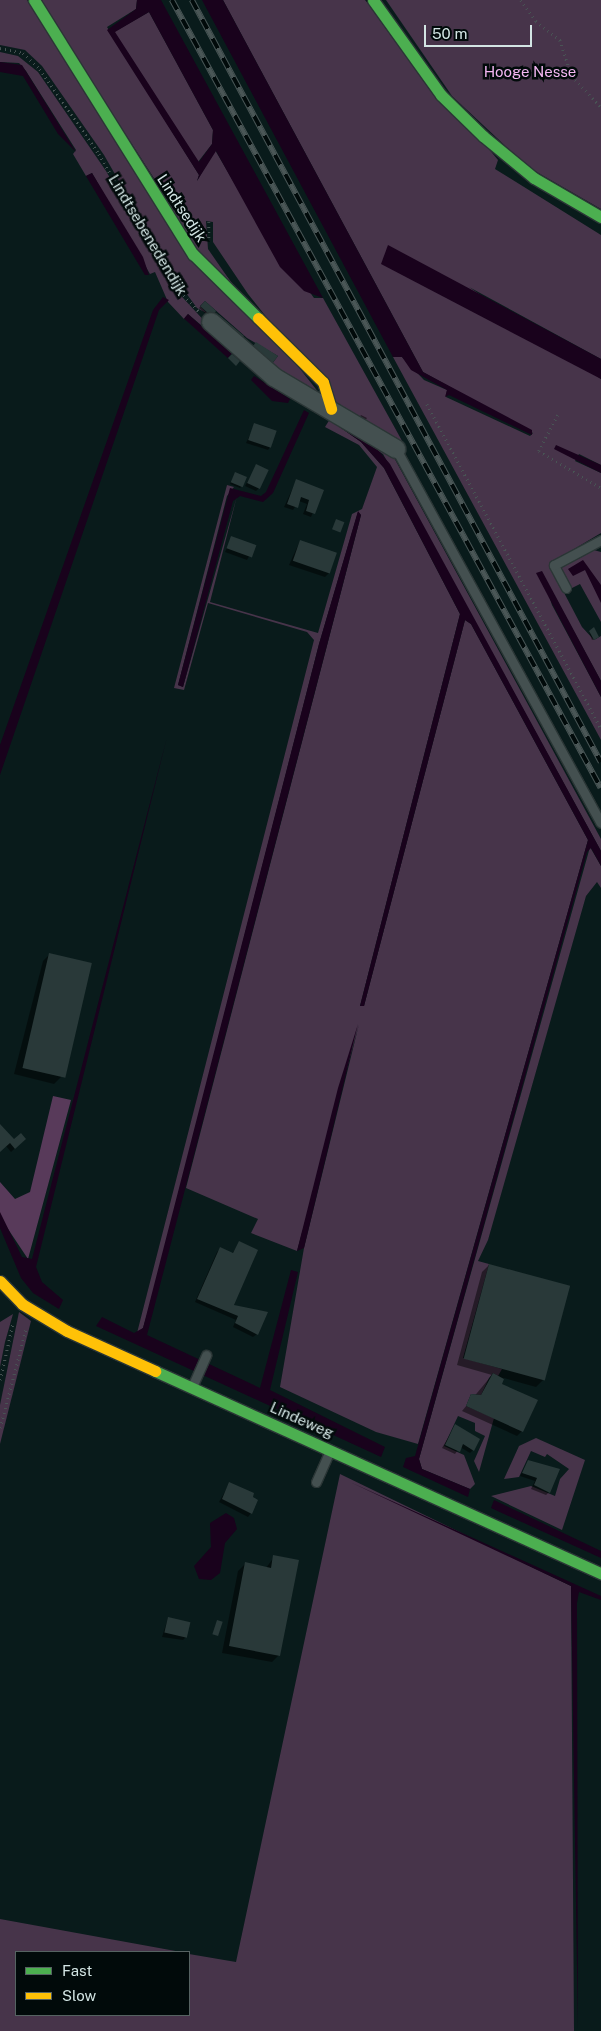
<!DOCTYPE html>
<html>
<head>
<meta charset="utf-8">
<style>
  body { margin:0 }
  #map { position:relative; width:601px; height:2031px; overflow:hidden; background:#091b1b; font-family:"Public Sans",sans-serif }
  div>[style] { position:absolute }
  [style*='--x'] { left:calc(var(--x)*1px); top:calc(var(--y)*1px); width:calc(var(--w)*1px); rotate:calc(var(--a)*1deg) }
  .green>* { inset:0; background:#47344a }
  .forest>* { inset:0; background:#583a5a }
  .water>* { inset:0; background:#19021c; transform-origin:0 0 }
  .shadow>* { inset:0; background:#0007 }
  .building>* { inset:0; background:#293939; transform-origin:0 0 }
  .path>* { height:2.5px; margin-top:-1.25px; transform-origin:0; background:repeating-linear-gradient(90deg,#485454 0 1px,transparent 0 5px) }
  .roads { filter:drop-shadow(1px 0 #2b3636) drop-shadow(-1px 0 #2b3636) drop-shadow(0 1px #2b3636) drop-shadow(0 -1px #2b3636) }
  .lane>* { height:9px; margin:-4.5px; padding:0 4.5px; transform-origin:4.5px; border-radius:4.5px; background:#445050 }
  .street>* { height:18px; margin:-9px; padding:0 9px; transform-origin:9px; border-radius:9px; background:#445050 }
  .fast>* { height:11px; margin:-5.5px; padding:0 5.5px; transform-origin:5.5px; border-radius:5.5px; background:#4caf50 }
  .slow>* { height:11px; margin:-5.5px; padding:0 5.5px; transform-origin:5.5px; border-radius:5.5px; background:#ffc107 }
  .rail>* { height:5.5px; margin-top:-2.75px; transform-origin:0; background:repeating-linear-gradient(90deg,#010a0a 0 11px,#4a5656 0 22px); box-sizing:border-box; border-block:1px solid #4a5656 }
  span { translate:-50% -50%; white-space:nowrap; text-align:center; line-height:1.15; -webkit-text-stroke:5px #010a0a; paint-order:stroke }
  .park-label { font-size:15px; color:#f4b7f3 }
  .street-label { font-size:15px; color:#d3e5e4 }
  .legend { position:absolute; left:15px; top:1951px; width:175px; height:65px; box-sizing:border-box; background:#010a0a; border:1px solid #556261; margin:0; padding:6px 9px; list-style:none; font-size:15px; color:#d3e5e4 }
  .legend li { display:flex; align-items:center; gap:10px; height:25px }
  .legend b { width:25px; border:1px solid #556261 }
  .scale { position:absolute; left:424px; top:25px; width:108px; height:22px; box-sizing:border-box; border:2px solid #d3e5e4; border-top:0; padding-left:6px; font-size:15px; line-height:18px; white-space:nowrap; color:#d3e5e4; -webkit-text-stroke:4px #010a0a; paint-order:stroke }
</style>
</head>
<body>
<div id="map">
  <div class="green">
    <div style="clip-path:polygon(0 0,27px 0,114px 134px,323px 398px,271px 365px,278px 356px,247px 338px,205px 301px,200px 306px,208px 314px,197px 308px,172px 274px,104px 155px,42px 66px,25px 50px,0 45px)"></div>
    <div style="clip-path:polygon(39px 0,137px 0,136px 9px,107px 27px,199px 175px,197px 181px,215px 150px,246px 203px,314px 298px,323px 298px,406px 448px,342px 412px,248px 294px,213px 242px,213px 222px,206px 221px,208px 249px,235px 288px,210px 265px)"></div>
    <div style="clip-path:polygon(223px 0,365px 0,498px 160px,495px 169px,601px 235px,601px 359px,469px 287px,601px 379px,601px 465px,579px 454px,575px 461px,601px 473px,601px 533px,549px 564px,582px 627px,594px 640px,601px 636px,601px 681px,541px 571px,552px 605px,601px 697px,601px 740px,393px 357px,402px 357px,424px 380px,447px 390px,446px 397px,530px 436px,533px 433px,423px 372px)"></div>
    <div style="clip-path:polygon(386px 0,601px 0,601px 209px,528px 167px,452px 96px)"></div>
    <div style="clip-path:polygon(149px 12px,213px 130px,212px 144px,198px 162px,114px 32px)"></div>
    <div style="clip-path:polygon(0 52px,18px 56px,38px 72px,106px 171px,172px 286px,234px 353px,188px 314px,184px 319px,168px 302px,155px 272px,150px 274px,92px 173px,86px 176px,73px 154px,76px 150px,26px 71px,19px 63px,0 62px)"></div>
    <div style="clip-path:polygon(330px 419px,391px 452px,601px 839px,601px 851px,383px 454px,334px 423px,361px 442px,384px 468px,460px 614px,360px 1006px,364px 1006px,465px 620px,471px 624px,588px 840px,418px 1444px,376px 1432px,280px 1387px,304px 1248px,359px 1024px,297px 1251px,251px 1233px,258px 1219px,186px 1188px,361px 515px,358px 512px,319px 644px,151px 1301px,143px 1328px,137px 1333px,314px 640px,307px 632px,208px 603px,184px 690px,174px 688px,227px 485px,234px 487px,227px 496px,178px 685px,183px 687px,237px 496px,210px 602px,318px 633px,352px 514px,362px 509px,377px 467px,359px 445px,325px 427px)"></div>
    <div style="clip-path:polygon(590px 549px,601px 552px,601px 622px,580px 584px,570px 589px,560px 568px)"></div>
    <div style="clip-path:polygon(590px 847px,601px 866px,601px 888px,597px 882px,586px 896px,488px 1240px,478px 1261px,489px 1264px,463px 1358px,502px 1369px,498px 1376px,493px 1373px,489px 1378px,481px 1395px,471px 1394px,466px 1406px,494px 1418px,479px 1472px,474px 1461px,485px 1436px,475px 1431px,475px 1423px,458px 1416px,444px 1446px,464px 1455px,475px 1484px,470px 1489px,422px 1469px,419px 1459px)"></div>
    <div style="clip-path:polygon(19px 1312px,31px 1321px,0 1444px,0 1405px)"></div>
    <div style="clip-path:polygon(13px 1314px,5px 1342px,0 1367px,0 1322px)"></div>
    <div style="clip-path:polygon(536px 1438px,585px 1460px,562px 1530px,491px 1496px,531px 1486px,555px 1496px,560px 1479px,569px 1469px,547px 1454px,545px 1457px,531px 1451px,519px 1477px,504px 1479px,519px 1446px)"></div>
    <div style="clip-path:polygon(340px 1474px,571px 1586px,574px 2031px,0 2031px,0 1919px,181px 1952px,16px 1952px,16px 2015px,189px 2015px,189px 1954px,236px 1962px)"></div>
  </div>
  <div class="forest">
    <div style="clip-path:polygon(53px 1096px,71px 1100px,28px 1259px,0 1217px,0 1182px,15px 1199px,30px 1192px)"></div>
  </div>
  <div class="water">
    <div style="clip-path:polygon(evenodd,137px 0,161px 0,323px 298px,304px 291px,280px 267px,216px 151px,197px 181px,199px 175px,107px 30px,136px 9px,137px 0,149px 12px,213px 130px,212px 144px,199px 162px,115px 32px,149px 12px)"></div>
    <div style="clip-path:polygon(202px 0,223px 0,423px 372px,532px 430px,532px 435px,449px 395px,445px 397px,447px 390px,411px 370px,402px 357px,393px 357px)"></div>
    <div style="clip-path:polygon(0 62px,22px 65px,76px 152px,58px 134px,23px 76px,0 72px)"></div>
    <div style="clip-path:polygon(92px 173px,143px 257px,149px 275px,145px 275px,86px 176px)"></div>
    <div style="clip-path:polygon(388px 245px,601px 359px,601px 379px,381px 264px)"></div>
    <div style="clip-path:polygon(163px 297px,169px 300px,159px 310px,0 775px,0 745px,153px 310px)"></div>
    <div style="left:188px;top:314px;width:59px;height:6px;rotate:42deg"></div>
    <div style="clip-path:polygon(254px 376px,290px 399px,288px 403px,272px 401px,251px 380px)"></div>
    <div style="clip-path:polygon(304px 410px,309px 413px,273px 493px,263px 502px,240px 496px,233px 501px,183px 687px,178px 685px,230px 488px,261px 496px,266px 492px)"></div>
    <div style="clip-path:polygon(334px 423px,378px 450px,390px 464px,601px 851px,601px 866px,591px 848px,587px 852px,419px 1459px,422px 1469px,470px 1489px,468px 1497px,403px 1467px,406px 1458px,415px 1456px,588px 840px,471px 624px,465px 620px,364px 1006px,360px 1006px,460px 614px,384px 468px,361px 442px)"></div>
    <div style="clip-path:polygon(556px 445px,601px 465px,601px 473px,554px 449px)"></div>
    <div style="clip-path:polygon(358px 511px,361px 515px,147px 1335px,260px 1388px,291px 1270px,298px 1272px,270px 1390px,385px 1447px,381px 1457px,96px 1326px,102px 1317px,134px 1333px,143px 1328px,319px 644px)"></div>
    <div style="clip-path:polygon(583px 560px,601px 585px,601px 603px,585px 570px,573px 576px,568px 569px)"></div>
    <div style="clip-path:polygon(542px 571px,601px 681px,601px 697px,536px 573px)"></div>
    <div style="clip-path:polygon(167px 737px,36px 1267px,42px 1282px,63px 1300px,59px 1309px,33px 1293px,21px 1278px,0 1228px,0 1212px,22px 1257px,32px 1259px)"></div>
    <div style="clip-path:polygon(358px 1024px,304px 1248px,297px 1251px,338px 1088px)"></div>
    <div style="clip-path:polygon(350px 1482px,601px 1596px,601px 1600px,579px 1592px,577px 1603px,578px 2031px,571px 1586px)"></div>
    <div style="clip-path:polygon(494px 1500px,601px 1551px,601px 1558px,491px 1508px)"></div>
    <div style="clip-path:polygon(226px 1513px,234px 1518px,237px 1529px,225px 1543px,220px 1573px,211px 1580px,199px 1579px,194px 1566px,211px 1547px,210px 1523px)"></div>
  </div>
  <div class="shadow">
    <div style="clip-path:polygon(205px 302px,209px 317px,199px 308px)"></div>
    <div style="clip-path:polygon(361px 415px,367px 418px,364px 422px,358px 420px)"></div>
    <div style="clip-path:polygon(255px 425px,271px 446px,268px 450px,246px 443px)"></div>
    <div style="clip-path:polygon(257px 465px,259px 488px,256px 491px,245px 486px)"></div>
    <div style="clip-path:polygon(234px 475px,241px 487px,240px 488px,230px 484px)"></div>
    <div style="clip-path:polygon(296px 481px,323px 490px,311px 517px,303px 514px,307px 504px,299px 501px,293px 510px,284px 507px)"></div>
    <div style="clip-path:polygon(232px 538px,255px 546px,247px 560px,225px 552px)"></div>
    <div style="clip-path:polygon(300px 541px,329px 573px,325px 577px,289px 565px)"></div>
    <div style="clip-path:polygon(589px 632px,597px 638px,592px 640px)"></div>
    <div style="clip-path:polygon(50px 954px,61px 1077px,54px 1084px,14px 1074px,43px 961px)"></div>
    <div style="clip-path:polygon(0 1126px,14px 1141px,25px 1139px,11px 1152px,6px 1146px,0 1151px)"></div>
    <div style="clip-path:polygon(239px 1243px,232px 1306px,257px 1334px,253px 1337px,233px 1327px,236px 1320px,195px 1302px,217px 1252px,220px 1249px,232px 1254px)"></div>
    <div style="clip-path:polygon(489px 1265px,543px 1380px,536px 1387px,504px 1378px,501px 1383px,522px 1431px,517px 1436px,462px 1411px,492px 1375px,457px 1365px,482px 1272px)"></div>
    <div style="clip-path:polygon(455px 1426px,473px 1450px,470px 1453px,460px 1447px,455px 1454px,442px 1448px)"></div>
    <div style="clip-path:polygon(528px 1461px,549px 1492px,546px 1495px,531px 1489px,535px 1481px,520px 1476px)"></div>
    <div style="clip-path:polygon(230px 1483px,251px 1513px,248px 1517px,219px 1502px)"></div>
    <div style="clip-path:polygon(274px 1557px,279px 1655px,272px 1662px,222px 1653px,238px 1571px,245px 1564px,266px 1568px)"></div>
    <div style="clip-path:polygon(168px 1618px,186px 1637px,183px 1640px,162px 1637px)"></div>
  </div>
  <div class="building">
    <div style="left:205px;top:301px;width:15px;height:7px;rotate:42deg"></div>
    <div style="clip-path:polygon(219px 315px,244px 336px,239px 342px,215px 320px)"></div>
    <div style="clip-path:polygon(256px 342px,278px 356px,271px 365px,250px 350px)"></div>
    <div style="clip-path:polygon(232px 354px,240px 361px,236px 366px,228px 358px)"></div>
    <div style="left:254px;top:423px;width:24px;height:18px;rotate:19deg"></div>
    <div style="left:256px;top:464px;width:14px;height:21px;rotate:25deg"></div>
    <div style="left:235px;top:472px;width:13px;height:11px;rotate:23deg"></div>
    <div style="clip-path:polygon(296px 479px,324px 490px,315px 514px,306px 511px,309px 500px,301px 497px,298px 508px,287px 504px)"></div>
    <div style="left:336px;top:519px;width:9px;height:11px;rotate:21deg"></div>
    <div style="left:231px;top:536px;width:27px;height:13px;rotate:20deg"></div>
    <div style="left:300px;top:540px;width:39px;height:22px;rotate:19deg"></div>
    <div style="clip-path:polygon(594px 627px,599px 637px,594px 640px,589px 631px)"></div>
    <div style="left:49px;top:953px;width:44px;height:118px;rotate:13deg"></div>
    <div style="clip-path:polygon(0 1124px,14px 1139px,21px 1133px,26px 1139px,15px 1149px,10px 1143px,0 1152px)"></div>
    <div style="clip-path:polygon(239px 1241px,258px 1250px,234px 1305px,268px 1312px,258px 1335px,235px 1323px,238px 1316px,197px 1299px,220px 1247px,233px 1253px)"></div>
    <div style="left:489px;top:1264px;width:84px;height:98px;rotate:15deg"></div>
    <div style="clip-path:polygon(493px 1373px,504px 1379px,502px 1384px,538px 1400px,523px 1432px,466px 1406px,471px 1394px,481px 1395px)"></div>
    <div style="clip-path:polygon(455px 1424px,480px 1439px,474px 1451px,463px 1444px,460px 1452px,445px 1445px)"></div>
    <div style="clip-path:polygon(528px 1460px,560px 1469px,550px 1493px,534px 1485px,537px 1478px,522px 1473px)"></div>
    <div style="clip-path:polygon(229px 1482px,254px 1493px,253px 1497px,258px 1500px,252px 1514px,222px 1499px)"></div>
    <div style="clip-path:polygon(273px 1555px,299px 1560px,280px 1656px,229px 1646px,245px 1562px,271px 1568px)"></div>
    <div style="left:168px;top:1617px;width:23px;height:16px;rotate:13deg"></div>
    <div style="left:217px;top:1620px;width:6px;height:15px;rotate:18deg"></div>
  </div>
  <div class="path">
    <div style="--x:521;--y:0;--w:26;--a:54"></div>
    <div style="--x:536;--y:21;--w:31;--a:38"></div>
    <div style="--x:560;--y:40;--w:38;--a:72"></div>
    <div style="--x:572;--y:76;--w:42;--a:46.9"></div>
    <div style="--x:0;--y:48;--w:24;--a:12"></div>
    <div style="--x:23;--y:53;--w:23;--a:43"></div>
    <div style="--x:40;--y:69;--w:103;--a:55.2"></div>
    <div style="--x:99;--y:154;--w:155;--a:59.8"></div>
    <div style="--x:177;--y:288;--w:33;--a:47"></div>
    <div style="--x:209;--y:222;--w:19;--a:90"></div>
    <div style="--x:427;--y:404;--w:369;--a:61.8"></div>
    <div style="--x:558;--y:415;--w:41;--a:117.8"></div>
    <div style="--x:539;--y:451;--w:72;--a:30.8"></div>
    <div style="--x:0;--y:1380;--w:59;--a:-77.4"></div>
    <div style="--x:0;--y:1428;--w:103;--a:-75.4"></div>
  </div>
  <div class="roads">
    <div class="lane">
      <div style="--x:396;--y:449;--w:426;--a:61.3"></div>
      <div style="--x:566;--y:588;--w:26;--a:-118"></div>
      <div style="--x:554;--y:565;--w:53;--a:-28"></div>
      <div style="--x:192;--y:1387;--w:35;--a:-66"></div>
      <div style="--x:316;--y:1482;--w:32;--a:-66"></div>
    </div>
    <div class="street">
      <div style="--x:211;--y:322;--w:84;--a:41.1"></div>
      <div style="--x:274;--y:377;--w:142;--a:30.5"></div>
    </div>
    <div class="fast">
      <div style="--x:34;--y:0;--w:300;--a:58"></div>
      <div style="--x:193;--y:254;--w:91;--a:44.6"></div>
      <div style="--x:373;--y:0;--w:117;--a:54.4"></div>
      <div style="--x:441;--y:95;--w:59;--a:44.3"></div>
      <div style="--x:483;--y:136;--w:66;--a:39.5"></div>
      <div style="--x:534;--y:178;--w:78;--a:30.2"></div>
      <div style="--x:155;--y:1371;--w:490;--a:24.4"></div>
    </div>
    <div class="slow">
      <div style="--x:258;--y:318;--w:91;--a:44.6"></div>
      <div style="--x:323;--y:382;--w:28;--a:73"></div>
      <div style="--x:0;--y:1281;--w:32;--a:46"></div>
      <div style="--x:22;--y:1304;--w:52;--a:31"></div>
      <div style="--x:67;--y:1331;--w:97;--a:24.4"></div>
    </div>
  </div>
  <div class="rail">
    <div style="--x:172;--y:0;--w:897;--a:61.44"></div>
    <div style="--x:192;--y:0;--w:865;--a:61.78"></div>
  </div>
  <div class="park-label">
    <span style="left:530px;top:72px">Hooge Nesse</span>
  </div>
  <div class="street-label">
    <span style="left:182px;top:208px;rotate:57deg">Lindtsedijk</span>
    <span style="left:148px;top:235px;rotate:59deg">Lindtsebenedendijk</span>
    <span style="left:302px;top:1420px;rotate:24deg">Lindeweg</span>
  </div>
  <ul class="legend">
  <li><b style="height:6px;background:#4caf50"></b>Fast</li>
  <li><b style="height:6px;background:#ffc107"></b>Slow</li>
  </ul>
  <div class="scale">50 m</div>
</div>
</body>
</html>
